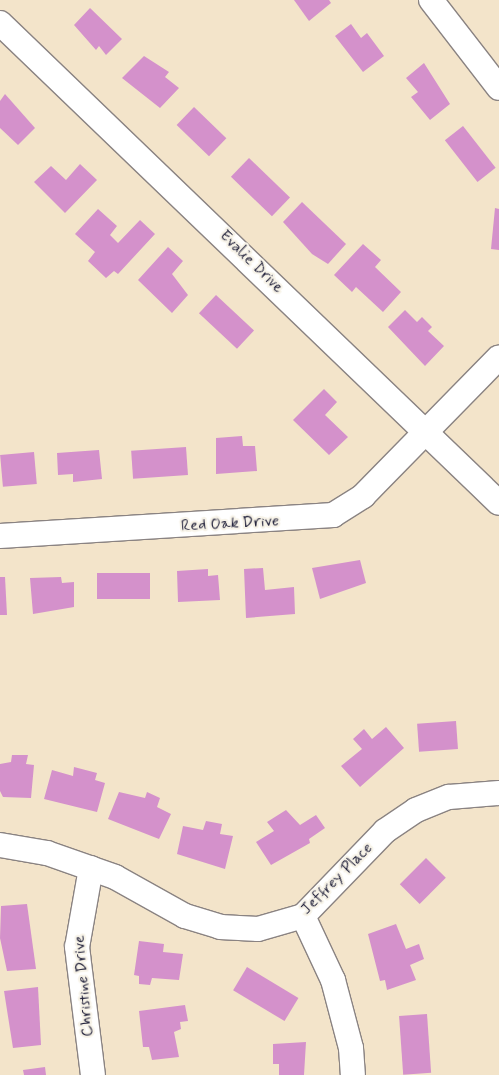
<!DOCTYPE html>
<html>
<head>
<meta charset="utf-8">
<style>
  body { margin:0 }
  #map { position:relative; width:499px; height:1075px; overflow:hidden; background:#f3e4ca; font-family:Mynerve,sans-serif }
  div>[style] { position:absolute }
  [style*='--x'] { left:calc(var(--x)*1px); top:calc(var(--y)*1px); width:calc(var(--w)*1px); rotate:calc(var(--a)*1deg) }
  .building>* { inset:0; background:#d491cb; transform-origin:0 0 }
  .roads { filter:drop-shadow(1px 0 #8a8382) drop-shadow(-1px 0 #8a8382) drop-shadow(0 1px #8a8382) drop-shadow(0 -1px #8a8382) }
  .minor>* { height:24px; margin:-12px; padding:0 12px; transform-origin:12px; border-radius:12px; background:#fff }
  span { translate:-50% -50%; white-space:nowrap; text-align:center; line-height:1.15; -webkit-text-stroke:4.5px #f7f3e8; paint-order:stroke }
  .street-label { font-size:16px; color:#22223b }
</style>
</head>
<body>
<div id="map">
  <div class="building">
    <div style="clip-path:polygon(294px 0,329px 0,331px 3px,309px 21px)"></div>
    <div style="clip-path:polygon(90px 8px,122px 39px,106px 55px,99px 46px,96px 50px,74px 25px)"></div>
    <div style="clip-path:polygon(351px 24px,361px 38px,367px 33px,384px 56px,363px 72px,335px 36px)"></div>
    <div style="clip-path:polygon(144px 56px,169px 72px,165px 77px,179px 88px,160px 108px,122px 78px)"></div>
    <div style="clip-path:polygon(424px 63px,450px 104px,430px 120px,411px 97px,418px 92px,406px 78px)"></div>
    <div style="clip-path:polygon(5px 94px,35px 128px,18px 145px,0 128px,0 101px)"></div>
    <div style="left:194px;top:107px;width:45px;height:25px;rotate:44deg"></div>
    <div style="left:463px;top:126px;width:53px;height:23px;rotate:52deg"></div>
    <div style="left:249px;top:158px;width:57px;height:26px;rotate:44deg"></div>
    <div style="clip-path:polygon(80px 164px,97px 180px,65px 213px,34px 182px,51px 166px,66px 180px)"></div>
    <div style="clip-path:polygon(302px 202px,346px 244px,328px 264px,312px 254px,283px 222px)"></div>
    <div style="clip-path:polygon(495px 208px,499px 209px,499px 250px,491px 249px)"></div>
    <div style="clip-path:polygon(98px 209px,117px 226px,110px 235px,118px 243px,140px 220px,155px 234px,118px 274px,114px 271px,106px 278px,88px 261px,95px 252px,75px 234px)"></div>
    <div style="clip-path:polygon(363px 244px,381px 260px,375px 267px,401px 292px,383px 312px,356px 287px,352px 292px,334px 275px)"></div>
    <div style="clip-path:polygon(168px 247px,183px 261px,172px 274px,188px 295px,172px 313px,138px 280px)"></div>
    <div style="left:216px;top:295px;width:52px;height:25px;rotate:43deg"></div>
    <div style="clip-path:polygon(405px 310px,417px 322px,422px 317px,432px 327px,428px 331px,444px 346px,425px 366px,388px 327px)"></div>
    <div style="clip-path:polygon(324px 389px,337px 402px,325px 415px,348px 437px,329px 455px,293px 420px)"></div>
    <div style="clip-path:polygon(242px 436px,243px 446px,255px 446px,257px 471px,216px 474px,216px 438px)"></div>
    <div style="left:186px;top:447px;width:28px;height:55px;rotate:86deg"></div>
    <div style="clip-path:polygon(99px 450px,102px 479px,73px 482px,73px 474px,58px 475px,57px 453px)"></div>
    <div style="left:34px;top:452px;width:32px;height:34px;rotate:85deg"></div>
    <div style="clip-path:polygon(360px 560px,366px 583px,320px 599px,312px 568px)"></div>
    <div style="clip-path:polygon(263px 568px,265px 590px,294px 587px,295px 614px,246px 618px,244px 569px)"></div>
    <div style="clip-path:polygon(208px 569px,208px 576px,218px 575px,220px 600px,178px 602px,177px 571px)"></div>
    <div style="left:97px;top:573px;width:53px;height:26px"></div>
    <div style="clip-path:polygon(0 577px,5px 577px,7px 615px,0 615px)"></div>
    <div style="clip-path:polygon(61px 577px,62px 583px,74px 582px,74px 607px,33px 614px,30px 578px)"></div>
    <div style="left:456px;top:721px;width:28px;height:39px;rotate:86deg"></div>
    <div style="clip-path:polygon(386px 727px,404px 748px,360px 787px,341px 766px,362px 749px,353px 739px,364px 729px,372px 739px)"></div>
    <div style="clip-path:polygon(12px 755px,28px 755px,26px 764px,34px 765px,31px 798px,3px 797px,0 791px,0 764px,11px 762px)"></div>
    <div style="clip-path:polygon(74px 767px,97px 773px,95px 780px,105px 783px,97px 812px,44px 799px,52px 770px,73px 776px)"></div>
    <div style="clip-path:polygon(119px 792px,145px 798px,147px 792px,160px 798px,157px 807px,171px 814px,159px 839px,108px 819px)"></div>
    <div style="clip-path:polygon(286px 810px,300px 825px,316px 815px,325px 828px,309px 839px,310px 843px,271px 865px,256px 842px,274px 831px,267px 822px)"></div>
    <div style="clip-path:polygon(206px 821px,222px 824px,220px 834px,233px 836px,225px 869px,177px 854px,183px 826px,203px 830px)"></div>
    <div style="left:426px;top:858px;width:28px;height:37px;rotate:45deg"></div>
    <div style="clip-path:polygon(27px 904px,36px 969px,7px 971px,0 938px,1px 906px)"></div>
    <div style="clip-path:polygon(396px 924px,406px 949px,419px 944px,424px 959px,410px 965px,416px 980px,387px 990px,385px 980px,380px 981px,368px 934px)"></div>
    <div style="clip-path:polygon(139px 941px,164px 944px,163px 952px,183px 954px,179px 980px,152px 978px,150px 985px,139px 984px,139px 976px,134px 975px)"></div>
    <div style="left:247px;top:967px;width:60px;height:27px;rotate:31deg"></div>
    <div style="clip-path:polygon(38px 987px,41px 1045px,13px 1048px,4px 991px)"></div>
    <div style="clip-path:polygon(185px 1005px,188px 1021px,180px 1022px,181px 1029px,174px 1032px,179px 1057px,152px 1060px,149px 1047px,143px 1047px,139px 1011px)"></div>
    <div style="left:427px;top:1014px;width:59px;height:28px;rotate:86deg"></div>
    <div style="clip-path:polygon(306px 1042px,304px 1075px,279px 1075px,279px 1064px,273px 1064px,273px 1044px)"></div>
    <div style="clip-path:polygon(45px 1067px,46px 1075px,24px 1075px,23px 1070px)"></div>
  </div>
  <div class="roads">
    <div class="minor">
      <div style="--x:431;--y:0;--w:111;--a:52.3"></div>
      <div style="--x:0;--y:23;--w:692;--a:43.89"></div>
      <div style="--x:0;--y:536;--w:334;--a:-3.6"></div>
      <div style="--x:333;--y:515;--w:36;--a:-32"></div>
      <div style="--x:363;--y:496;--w:194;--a:-45.6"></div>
      <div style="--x:0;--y:845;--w:48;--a:9.7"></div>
      <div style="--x:47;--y:853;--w:72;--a:19.4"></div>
      <div style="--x:115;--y:877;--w:80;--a:29.1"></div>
      <div style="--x:185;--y:916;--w:37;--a:17"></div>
      <div style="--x:220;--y:927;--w:38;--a:3"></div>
      <div style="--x:258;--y:929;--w:47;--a:-16.1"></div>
      <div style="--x:303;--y:916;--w:118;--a:-46"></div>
      <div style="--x:385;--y:831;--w:37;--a:-34"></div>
      <div style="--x:416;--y:810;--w:35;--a:-22"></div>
      <div style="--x:449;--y:797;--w:50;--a:-4.6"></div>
      <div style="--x:91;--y:868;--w:80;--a:100"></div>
      <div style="--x:77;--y:947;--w:129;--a:82.9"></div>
      <div style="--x:303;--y:916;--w:71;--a:64.9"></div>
      <div style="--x:333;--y:980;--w:70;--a:75.2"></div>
      <div style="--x:351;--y:1048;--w:27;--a:86"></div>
    </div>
  </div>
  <div class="street-label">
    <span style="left:251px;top:262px;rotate:44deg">Evalie Drive</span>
    <span style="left:230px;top:524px;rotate:-3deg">Red Oak Drive</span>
    <span style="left:337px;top:879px;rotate:-45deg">Jeffrey Place</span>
    <span style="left:84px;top:986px;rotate:-95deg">Christine Drive</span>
  </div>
</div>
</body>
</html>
